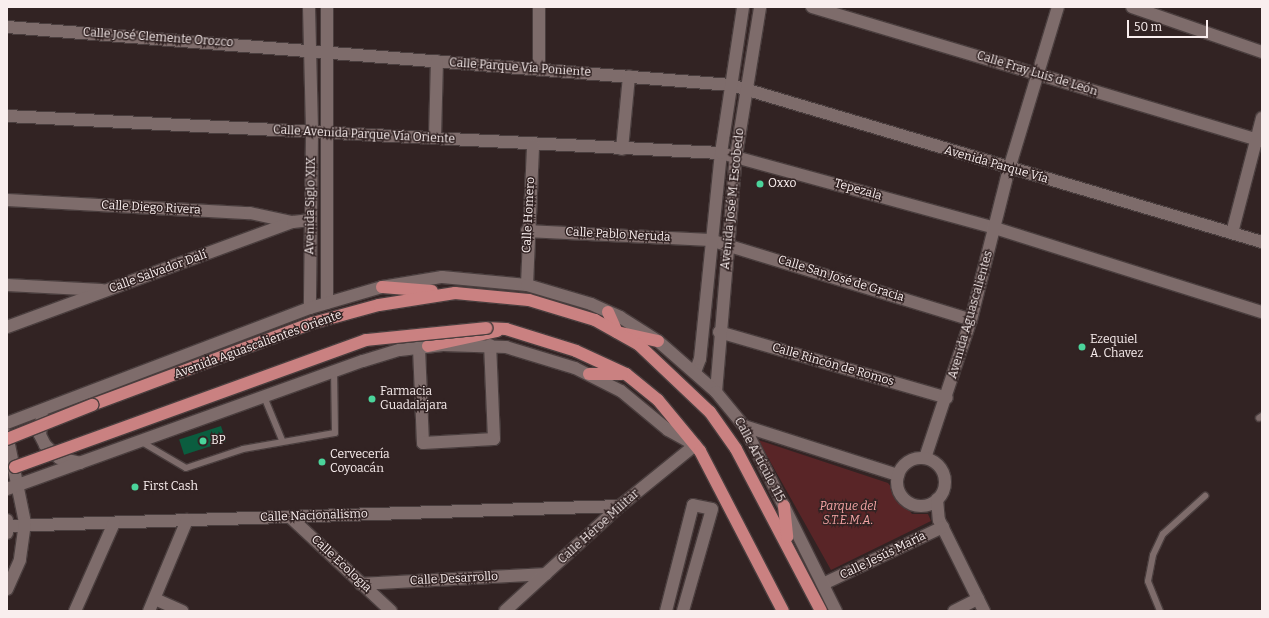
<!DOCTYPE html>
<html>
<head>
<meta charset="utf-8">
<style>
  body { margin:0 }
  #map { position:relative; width:1269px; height:618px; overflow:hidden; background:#322323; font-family:Bitter,serif }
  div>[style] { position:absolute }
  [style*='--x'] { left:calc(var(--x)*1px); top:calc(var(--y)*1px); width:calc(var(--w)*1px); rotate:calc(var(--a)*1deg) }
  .green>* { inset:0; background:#592527 }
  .building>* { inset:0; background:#0b5d3f; transform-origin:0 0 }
  .roads { filter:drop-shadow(1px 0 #4a3e3e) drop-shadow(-1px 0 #4a3e3e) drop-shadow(0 1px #4a3e3e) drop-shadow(0 -1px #4a3e3e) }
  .lane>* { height:6px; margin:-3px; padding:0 3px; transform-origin:3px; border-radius:3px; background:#7e6c6b }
  .street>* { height:12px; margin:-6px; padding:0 6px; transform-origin:6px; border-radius:6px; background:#7e6c6b }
  .street>.ring { margin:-6px; padding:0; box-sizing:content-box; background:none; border:12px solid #7e6c6b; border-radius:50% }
  .secondary>* { height:12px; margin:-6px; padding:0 6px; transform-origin:6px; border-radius:6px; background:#7e6c6b }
  .primary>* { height:12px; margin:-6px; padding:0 6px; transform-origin:6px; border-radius:6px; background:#ca8181 }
  .bridges { filter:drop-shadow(1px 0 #4a3e3e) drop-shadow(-1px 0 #4a3e3e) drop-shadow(0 1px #4a3e3e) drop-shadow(0 -1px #4a3e3e) }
  .primary-bridge>* { height:12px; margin:-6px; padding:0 6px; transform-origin:6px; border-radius:6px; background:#ca8181 }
  .dots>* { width:11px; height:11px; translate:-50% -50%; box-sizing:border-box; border:2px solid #322323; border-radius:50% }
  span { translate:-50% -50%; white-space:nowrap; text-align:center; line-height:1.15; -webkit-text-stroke:3px #322323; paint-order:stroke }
  .street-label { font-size:12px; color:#f9eeee }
  .poi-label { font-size:12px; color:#f9eeee }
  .left { translate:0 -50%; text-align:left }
  .park-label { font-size:12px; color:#f5a5a5; font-style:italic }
  .frame { position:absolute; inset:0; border:8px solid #f9eeee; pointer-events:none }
  .scale { position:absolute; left:1127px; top:20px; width:81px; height:18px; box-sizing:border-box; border:2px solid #f9eeee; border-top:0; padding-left:5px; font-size:12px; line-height:14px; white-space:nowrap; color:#f9eeee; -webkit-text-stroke:3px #322323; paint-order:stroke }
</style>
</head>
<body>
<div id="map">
  <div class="green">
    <div style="clip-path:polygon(758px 440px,888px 483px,912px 514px,928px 514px,931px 521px,831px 570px)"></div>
  </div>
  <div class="building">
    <div style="left:221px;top:426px;width:16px;height:44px;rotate:72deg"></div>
  </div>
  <div class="roads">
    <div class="lane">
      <div style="--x:265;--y:399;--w:44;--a:67.5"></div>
      <div style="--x:1259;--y:418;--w:4;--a:-34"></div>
      <div style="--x:140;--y:441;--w:53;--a:30.4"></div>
      <div style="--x:186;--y:468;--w:60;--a:-18.4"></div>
      <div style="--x:243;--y:449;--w:93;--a:-9.9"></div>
      <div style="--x:335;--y:433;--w:61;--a:-90.9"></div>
      <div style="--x:1160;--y:611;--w:32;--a:-112"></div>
      <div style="--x:1148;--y:581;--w:26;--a:-79"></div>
      <div style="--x:1153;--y:555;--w:23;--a:-65"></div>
      <div style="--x:1163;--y:534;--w:57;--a:-42.1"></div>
    </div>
    <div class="street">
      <div style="--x:309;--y:7;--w:126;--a:88.6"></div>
      <div style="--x:312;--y:133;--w:175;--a:90.7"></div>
      <div style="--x:812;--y:7;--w:470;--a:16.6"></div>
      <div style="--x:1132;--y:7;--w:138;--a:19.1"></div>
      <div style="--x:7;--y:27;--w:726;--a:4.58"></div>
      <div style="--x:731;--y:85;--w:554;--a:16.47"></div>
      <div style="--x:539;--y:69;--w:62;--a:-90"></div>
      <div style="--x:7;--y:116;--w:715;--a:2.97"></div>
      <div style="--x:721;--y:153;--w:284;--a:15.3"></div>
      <div style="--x:995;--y:228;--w:280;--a:17.5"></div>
      <div style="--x:435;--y:137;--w:76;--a:-88.5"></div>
      <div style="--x:622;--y:149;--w:73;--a:-84.5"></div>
      <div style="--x:7;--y:200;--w:243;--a:3.1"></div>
      <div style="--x:250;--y:213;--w:43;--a:12.1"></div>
      <div style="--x:527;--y:231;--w:183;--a:2.8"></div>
      <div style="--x:710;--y:240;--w:273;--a:17"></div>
      <div style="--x:1232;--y:233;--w:119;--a:-75.4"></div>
      <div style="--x:7;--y:285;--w:95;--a:3"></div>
      <div style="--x:527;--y:285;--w:140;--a:-87.5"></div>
      <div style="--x:327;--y:303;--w:296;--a:-90"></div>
      <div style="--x:7;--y:327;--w:305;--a:-20.2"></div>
      <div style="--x:293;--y:222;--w:17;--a:-7"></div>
      <div style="--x:719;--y:332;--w:237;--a:16.1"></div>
      <div style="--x:419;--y:348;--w:95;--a:87.6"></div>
      <div style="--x:423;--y:443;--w:71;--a:-3.2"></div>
      <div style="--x:494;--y:439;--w:94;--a:-92.4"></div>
      <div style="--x:695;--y:372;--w:14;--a:-69"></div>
      <div style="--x:700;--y:359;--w:207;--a:-84.2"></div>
      <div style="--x:721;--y:153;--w:148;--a:-81.4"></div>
      <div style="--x:716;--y:392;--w:237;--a:-85.2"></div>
      <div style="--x:736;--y:156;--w:151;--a:-80.8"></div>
      <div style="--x:744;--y:426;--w:162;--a:17.7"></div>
      <div style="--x:925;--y:458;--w:145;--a:-71.6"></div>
      <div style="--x:971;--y:320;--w:156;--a:-75.9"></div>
      <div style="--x:1009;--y:169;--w:169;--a:-73.2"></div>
      <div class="ring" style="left:897px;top:458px;width:36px;height:36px"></div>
      <div style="--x:937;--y:499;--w:21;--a:85"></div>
      <div style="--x:939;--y:520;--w:102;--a:63.7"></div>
      <div style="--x:290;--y:517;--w:138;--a:42.9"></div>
      <div style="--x:8;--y:526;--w:612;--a:-1.87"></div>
      <div style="--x:361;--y:584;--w:185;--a:-3.1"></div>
      <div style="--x:823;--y:584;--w:133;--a:-25.4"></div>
      <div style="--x:155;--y:599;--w:30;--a:24"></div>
      <div style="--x:75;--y:611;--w:96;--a:-66.1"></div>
      <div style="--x:149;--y:611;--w:99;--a:-67.3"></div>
      <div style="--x:505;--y:611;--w:156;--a:-42.4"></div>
      <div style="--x:620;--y:506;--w:97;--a:-39.1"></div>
      <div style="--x:666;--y:611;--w:109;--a:-75.7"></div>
      <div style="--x:693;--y:505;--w:19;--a:12"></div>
      <div style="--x:712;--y:509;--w:106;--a:105.9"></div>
      <div style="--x:954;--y:611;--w:27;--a:-27"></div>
    </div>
    <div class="secondary">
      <div style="--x:42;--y:416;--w:19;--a:96"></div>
      <div style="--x:40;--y:435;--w:11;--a:63"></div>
      <div style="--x:45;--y:445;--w:19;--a:43"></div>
      <div style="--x:59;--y:458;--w:22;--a:13"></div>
      <div style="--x:7;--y:423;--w:324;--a:-20.8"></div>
      <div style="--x:310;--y:308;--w:75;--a:-16.3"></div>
      <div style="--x:382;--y:287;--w:61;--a:-9.5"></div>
      <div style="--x:442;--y:277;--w:85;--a:5.4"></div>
      <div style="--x:527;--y:285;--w:67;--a:16.5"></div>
      <div style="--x:591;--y:304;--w:32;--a:24"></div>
      <div style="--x:620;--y:317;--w:45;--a:32.3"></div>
      <div style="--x:658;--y:341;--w:77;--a:41.3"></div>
      <div style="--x:716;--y:392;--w:44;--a:50.5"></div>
      <div style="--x:744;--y:426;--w:207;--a:63.6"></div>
      <div style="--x:7;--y:435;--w:90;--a:78.4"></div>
      <div style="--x:25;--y:523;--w:37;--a:98"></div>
      <div style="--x:20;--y:560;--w:32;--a:114"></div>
      <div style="--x:7;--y:489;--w:378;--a:-19.8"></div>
      <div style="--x:363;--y:361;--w:39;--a:-17"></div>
      <div style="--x:400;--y:350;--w:43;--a:-6.6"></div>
      <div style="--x:443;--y:345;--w:63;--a:1.8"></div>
      <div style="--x:506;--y:347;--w:72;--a:16.9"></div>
      <div style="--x:575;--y:368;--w:51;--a:26.6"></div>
      <div style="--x:621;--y:391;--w:61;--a:39.7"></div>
      <div style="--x:668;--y:430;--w:31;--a:29"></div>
      <div style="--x:7;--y:520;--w:13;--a:90"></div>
    </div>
    <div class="primary">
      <div style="--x:382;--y:287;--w:50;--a:4.6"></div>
      <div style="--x:608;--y:312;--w:22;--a:66"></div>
      <div style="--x:617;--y:332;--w:42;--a:12.4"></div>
      <div style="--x:486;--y:328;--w:20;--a:3"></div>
      <div style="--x:506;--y:329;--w:73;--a:17.4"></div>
      <div style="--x:576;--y:351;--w:55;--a:24.7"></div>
      <div style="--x:626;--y:374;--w:41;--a:39.1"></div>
      <div style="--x:658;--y:400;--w:66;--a:50.5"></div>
      <div style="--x:700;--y:451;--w:180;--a:62.6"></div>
      <div style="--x:428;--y:346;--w:71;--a:-12.3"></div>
      <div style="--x:589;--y:374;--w:33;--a:0"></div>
      <div style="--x:92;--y:405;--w:236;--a:-20.4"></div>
      <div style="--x:313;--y:323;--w:68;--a:-15.3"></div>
      <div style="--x:379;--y:305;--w:77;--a:-9"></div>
      <div style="--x:455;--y:293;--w:74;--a:5.4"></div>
      <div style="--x:529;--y:300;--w:69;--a:16.9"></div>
      <div style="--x:595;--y:320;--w:49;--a:29.2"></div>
      <div style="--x:638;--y:344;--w:99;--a:43.4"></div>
      <div style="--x:710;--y:412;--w:45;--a:54.9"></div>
      <div style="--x:736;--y:449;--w:183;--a:62.3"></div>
      <div style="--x:784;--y:506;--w:31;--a:84"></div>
    </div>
  </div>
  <div class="bridges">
    <div class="primary-bridge">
      <div style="--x:7;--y:439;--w:92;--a:-21.8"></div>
      <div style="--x:15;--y:467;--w:373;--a:-19.9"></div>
      <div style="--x:366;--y:340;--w:121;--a:-5.7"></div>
    </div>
  </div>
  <div class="dots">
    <div style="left:760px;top:184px;background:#4bd49b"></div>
    <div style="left:1082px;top:347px;background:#4bd49b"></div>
    <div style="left:372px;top:399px;background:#4bd49b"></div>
    <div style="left:203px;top:441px;background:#4bd49b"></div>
    <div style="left:322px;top:462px;background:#4bd49b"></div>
    <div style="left:135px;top:487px;background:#4bd49b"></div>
  </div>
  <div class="street-label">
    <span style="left:158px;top:38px;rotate:4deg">Calle José Clemente Orozco</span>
    <span style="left:520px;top:68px;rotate:4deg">Calle Parque Vía Poniente</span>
    <span style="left:1037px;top:74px;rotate:17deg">Calle Fray Luis de León</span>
    <span style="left:364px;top:135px;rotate:3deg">Calle Avenida Parque Vía Oriente</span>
    <span style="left:996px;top:165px;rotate:16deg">Avenida Parque Vía</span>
    <span style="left:858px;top:190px;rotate:16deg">Tepezala</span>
    <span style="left:733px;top:199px;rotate:-84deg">Avenida José M. Escobedo</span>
    <span style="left:311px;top:206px;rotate:-89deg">Avenida Siglo XIX</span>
    <span style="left:151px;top:208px;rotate:3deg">Calle Diego Rivera</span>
    <span style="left:529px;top:215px;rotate:-87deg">Calle Homero</span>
    <span style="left:618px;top:235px;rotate:3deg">Calle Pablo Neruda</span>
    <span style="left:158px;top:272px;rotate:-20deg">Calle Salvador Dalí</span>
    <span style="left:841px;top:279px;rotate:17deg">Calle San José de Gracia</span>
    <span style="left:971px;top:315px;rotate:-74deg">Avenida Aguascalientes</span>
    <span style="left:258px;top:345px;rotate:-20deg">Avenida Aguascalientes Oriente</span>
    <span style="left:833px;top:365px;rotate:16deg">Calle Rincón de Romos</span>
    <span style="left:759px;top:460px;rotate:62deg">Calle Artículo 115</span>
    <span style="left:314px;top:516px;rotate:-2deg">Calle Nacionalismo</span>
    <span style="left:599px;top:527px;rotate:-42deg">Calle Héroe Militar</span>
    <span style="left:883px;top:556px;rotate:-26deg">Calle Jesús María</span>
    <span style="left:341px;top:564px;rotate:43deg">Calle Ecología</span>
    <span style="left:454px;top:579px;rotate:-3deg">Calle Desarrollo</span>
  </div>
  <div class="poi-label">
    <span class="left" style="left:768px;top:184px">Oxxo</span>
    <span class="left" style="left:1090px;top:347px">Ezequiel<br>A. Chavez</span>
    <span class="left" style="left:380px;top:399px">Farmacia<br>Guadalajara</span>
    <span class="left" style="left:211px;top:441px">BP</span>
    <span class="left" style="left:330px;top:462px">Cervecería<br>Coyoacán</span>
    <span class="left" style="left:143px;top:487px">First Cash</span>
  </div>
  <div class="park-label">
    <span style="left:848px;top:514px">Parque del<br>S.T.E.M.A.</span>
  </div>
  <div class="frame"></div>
  <div class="scale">50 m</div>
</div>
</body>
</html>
